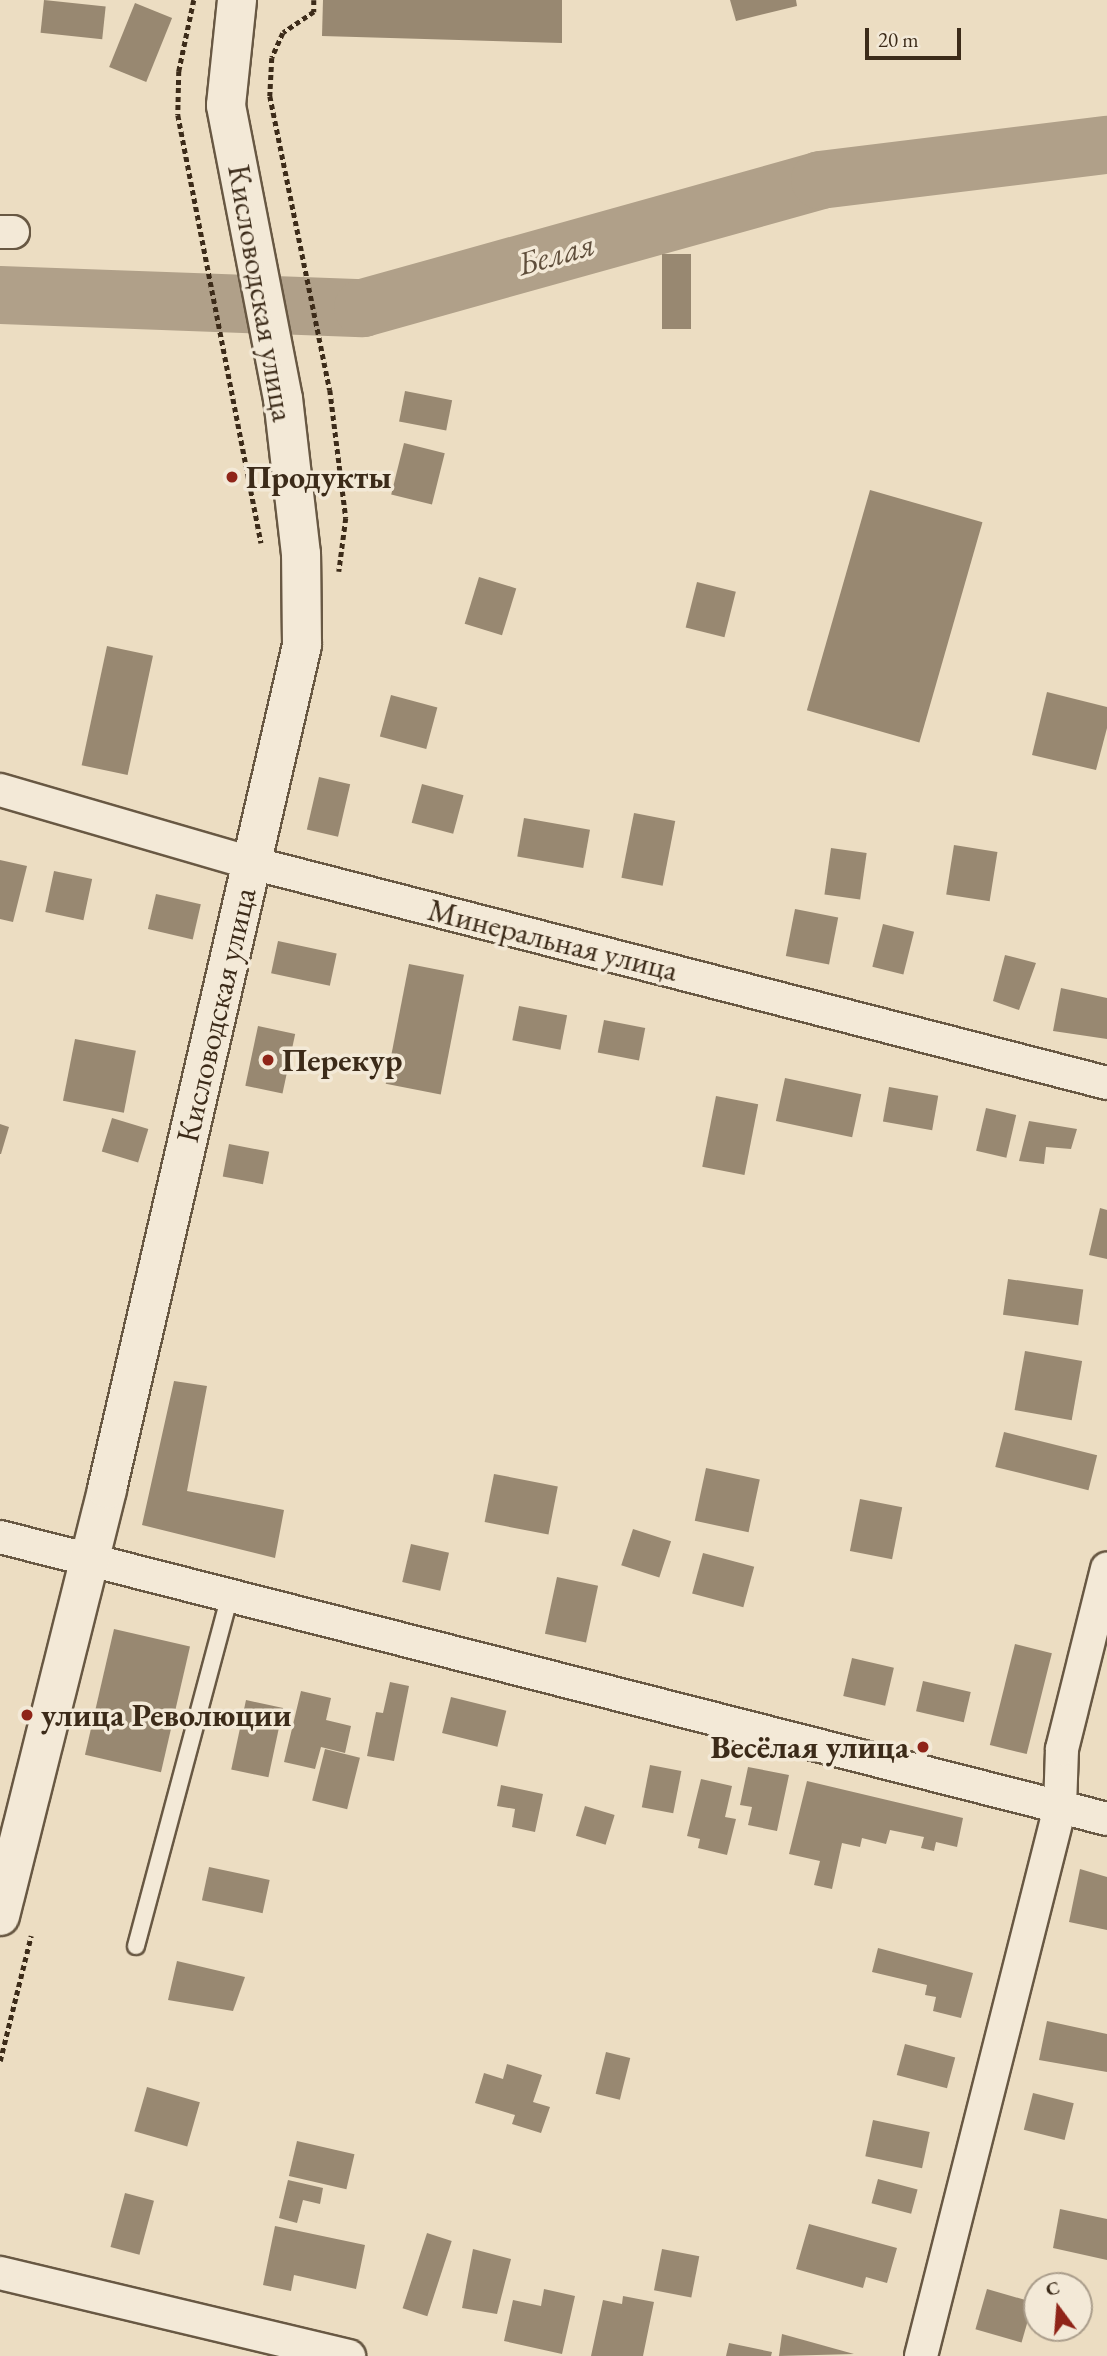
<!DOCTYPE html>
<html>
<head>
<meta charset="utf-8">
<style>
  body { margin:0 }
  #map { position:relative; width:1107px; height:2356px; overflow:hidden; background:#ecddc2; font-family:"EB Garamond",serif }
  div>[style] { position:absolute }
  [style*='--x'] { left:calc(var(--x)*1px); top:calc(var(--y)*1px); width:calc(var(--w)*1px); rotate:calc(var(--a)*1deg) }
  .river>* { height:58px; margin:-29px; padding:0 29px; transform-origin:29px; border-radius:29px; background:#b0a089 }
  .building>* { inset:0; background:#988871; transform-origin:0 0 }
  .path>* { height:4.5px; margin-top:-2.25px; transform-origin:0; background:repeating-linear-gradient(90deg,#3c2b19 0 5px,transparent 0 8.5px) }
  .roads { filter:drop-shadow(2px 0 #685843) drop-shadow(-2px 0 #685843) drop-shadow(0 2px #685843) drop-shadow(0 -2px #685843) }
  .lane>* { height:16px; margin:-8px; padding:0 8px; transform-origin:8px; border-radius:8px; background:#f3e9d7 }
  .street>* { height:32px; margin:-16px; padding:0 16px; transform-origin:16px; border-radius:16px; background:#f3e9d7 }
  .secondary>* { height:38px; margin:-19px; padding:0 19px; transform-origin:19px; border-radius:19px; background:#f3e9d7 }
  .dots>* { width:19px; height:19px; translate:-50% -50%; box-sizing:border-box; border:4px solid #f3e9d7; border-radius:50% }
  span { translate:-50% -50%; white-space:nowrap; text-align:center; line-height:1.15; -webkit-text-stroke:7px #f3e9d7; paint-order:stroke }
  .street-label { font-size:32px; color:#3c2b19 }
  .poi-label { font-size:32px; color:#3c2b19; font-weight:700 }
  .left { translate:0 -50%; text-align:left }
  .right { translate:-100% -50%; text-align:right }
  .water-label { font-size:33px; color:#5f4e3b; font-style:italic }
  .north { position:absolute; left:1023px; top:2272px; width:70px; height:70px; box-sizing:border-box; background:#f3e9d7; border:2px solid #aa9d8b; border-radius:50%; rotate:344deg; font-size:19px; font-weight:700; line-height:28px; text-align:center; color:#3c2b19 }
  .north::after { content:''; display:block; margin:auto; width:24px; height:32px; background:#8f2418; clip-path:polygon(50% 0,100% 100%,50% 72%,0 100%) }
  .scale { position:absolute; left:865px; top:28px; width:96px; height:32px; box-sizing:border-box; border:4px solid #3c2b19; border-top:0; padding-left:9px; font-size:21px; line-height:24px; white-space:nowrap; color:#3c2b19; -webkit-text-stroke:5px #f3e9d7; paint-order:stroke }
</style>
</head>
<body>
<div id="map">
  <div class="river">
    <div style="--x:0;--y:295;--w:363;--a:2.1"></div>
    <div style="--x:363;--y:308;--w:475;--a:-15.6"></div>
    <div style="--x:820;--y:180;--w:289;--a:-7"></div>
  </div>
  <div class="building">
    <div style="left:44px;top:0;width:62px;height:33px;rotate:6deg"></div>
    <div style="clip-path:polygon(323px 0,562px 0,562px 43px,322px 36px)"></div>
    <div style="clip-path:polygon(730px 0,796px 0,797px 6px,736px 21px)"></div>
    <div style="left:135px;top:3px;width:40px;height:69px;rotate:22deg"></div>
    <div style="left:662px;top:254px;width:29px;height:75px"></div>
    <div style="left:405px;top:391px;width:48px;height:31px;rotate:11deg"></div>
    <div style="left:404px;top:443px;width:42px;height:53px;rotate:14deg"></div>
    <div style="left:870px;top:490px;width:117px;height:229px;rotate:16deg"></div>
    <div style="left:479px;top:577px;width:39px;height:49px;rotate:17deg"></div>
    <div style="left:697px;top:582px;width:40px;height:47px;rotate:14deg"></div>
    <div style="left:107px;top:646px;width:47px;height:122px;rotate:12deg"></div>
    <div style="clip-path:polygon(1047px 692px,1107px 707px,1107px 728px,1096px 770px,1032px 755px)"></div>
    <div style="left:391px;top:695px;width:48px;height:43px;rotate:15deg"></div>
    <div style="left:319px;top:777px;width:32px;height:54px;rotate:13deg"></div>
    <div style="left:422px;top:784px;width:43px;height:40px;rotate:15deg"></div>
    <div style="left:634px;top:813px;width:42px;height:66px;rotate:11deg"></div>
    <div style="left:524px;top:818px;width:67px;height:39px;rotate:10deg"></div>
    <div style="left:954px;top:845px;width:44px;height:50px;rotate:9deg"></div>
    <div style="left:831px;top:848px;width:36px;height:47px;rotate:8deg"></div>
    <div style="clip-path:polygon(0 860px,27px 866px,13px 922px,0 919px)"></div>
    <div style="left:54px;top:871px;width:39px;height:42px;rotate:12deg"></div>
    <div style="left:156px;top:894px;width:46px;height:36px;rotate:13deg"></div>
    <div style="left:795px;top:909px;width:44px;height:48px;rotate:11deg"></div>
    <div style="left:883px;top:924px;width:32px;height:44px;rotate:14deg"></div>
    <div style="left:278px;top:941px;width:60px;height:33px;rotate:12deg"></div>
    <div style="clip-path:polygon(1005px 955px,1036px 963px,1019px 1010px,993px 1001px)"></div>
    <div style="left:409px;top:964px;width:56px;height:122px;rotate:11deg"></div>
    <div style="clip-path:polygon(1061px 988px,1107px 998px,1107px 1039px,1053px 1031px)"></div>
    <div style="left:519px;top:1006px;width:49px;height:35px;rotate:11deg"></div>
    <div style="left:604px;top:1020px;width:42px;height:33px;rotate:11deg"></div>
    <div style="left:258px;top:1026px;width:38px;height:61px;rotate:12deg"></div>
    <div style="left:75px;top:1039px;width:62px;height:63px;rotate:11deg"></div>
    <div style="left:785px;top:1078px;width:78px;height:44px;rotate:12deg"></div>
    <div style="left:889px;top:1087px;width:50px;height:35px;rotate:10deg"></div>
    <div style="left:716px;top:1096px;width:43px;height:72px;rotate:11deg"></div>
    <div style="left:986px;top:1108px;width:31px;height:44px;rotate:13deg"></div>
    <div style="left:112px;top:1118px;width:38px;height:35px;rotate:17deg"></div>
    <div style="clip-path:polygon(1029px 1121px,1077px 1129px,1071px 1149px,1046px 1147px,1044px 1164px,1019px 1161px)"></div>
    <div style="clip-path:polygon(0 1124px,9px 1127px,1px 1154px,0 1154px)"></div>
    <div style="left:229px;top:1144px;width:41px;height:33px;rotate:11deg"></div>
    <div style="clip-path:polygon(1100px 1208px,1107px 1210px,1107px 1259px,1089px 1255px)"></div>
    <div style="left:1008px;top:1279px;width:76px;height:36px;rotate:8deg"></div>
    <div style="left:1025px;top:1351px;width:58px;height:60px;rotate:10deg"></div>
    <div style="clip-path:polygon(174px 1381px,207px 1386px,187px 1491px,284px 1510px,275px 1558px,142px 1525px)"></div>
    <div style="left:1004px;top:1432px;width:96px;height:36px;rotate:14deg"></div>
    <div style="left:706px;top:1468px;width:55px;height:54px;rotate:12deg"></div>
    <div style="left:494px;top:1474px;width:65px;height:49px;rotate:11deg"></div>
    <div style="left:860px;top:1499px;width:43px;height:53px;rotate:11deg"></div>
    <div style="left:633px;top:1529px;width:40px;height:38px;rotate:18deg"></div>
    <div style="left:411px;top:1544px;width:39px;height:39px;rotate:13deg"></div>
    <div style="left:703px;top:1553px;width:53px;height:42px;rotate:15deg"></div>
    <div style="left:557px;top:1577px;width:42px;height:58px;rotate:12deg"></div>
    <div style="left:114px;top:1629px;width:78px;height:129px;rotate:13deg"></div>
    <div style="left:1015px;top:1644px;width:38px;height:104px;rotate:14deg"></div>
    <div style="left:852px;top:1658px;width:43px;height:39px;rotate:13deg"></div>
    <div style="left:923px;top:1681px;width:49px;height:31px;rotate:13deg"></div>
    <div style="clip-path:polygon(390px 1682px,409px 1686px,394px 1761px,367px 1756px,376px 1712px,383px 1713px)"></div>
    <div style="clip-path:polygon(301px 1691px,331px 1698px,326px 1720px,351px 1726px,345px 1753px,321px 1747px,315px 1769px,284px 1762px)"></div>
    <div style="left:451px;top:1697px;width:57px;height:37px;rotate:14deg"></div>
    <div style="left:246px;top:1700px;width:38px;height:71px;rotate:12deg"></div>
    <div style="left:325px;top:1749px;width:36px;height:53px;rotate:14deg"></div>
    <div style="left:650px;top:1765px;width:32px;height:43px;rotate:11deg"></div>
    <div style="clip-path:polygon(748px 1767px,789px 1775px,777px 1831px,748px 1825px,752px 1807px,740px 1805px)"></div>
    <div style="clip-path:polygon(701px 1779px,732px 1786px,725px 1817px,736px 1819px,727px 1855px,698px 1848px,700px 1839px,687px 1836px)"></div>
    <div style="clip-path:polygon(807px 1781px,963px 1818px,957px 1847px,936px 1842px,934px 1851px,921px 1848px,924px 1837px,890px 1830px,886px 1844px,862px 1838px,860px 1847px,842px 1843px,832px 1889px,814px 1885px,820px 1861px,789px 1854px)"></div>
    <div style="clip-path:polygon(501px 1785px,543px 1794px,535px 1832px,512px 1827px,515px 1809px,497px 1806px)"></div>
    <div style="left:585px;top:1806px;width:31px;height:31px;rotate:17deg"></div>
    <div style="left:209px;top:1867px;width:62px;height:34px;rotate:12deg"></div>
    <div style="clip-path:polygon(1080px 1869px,1107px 1877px,1107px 1930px,1069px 1922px)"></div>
    <div style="clip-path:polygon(878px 1948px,973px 1973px,961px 2018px,933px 2011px,936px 1997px,925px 1995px,927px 1985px,872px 1972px)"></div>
    <div style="clip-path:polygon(177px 1961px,245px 1977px,233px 2011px,168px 2000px)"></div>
    <div style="clip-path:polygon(1047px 2021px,1107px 2034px,1107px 2072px,1039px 2060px)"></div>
    <div style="left:905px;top:2044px;width:52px;height:32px;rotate:15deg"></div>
    <div style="left:606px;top:2052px;width:25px;height:43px;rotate:14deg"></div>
    <div style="clip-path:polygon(507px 2064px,542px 2075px,533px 2102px,550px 2107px,541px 2133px,512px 2124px,515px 2115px,475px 2103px,484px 2073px,503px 2079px)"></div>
    <div style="left:147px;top:2087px;width:55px;height:46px;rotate:16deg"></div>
    <div style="left:1033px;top:2093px;width:42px;height:38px;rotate:14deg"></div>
    <div style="left:873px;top:2120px;width:58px;height:37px;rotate:12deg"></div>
    <div style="left:297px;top:2141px;width:59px;height:36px;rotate:13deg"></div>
    <div style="left:878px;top:2179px;width:41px;height:25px;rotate:15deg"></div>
    <div style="clip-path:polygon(288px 2180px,323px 2188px,320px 2204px,303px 2200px,297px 2223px,279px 2218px)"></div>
    <div style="left:125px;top:2193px;width:30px;height:56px;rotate:15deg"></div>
    <div style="clip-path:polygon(1060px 2209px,1107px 2219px,1107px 2260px,1053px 2248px)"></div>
    <div style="clip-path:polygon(809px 2224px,897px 2248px,887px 2283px,866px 2277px,863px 2288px,796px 2269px)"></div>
    <div style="clip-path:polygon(275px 2226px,365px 2245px,356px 2289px,294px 2275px,291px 2291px,263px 2285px)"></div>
    <div style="left:427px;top:2233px;width:26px;height:79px;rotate:18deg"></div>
    <div style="clip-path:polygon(473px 2249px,511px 2259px,497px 2314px,462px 2308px)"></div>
    <div style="left:662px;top:2249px;width:38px;height:42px;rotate:11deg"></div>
    <div style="clip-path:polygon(544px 2289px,575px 2296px,562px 2354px,504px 2341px,513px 2300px,541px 2306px)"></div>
    <div style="left:987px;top:2289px;width:48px;height:42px;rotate:16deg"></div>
    <div style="clip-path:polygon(623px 2296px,654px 2302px,643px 2356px,591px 2356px,603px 2300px,622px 2304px)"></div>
    <div style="clip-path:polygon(782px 2334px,854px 2354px,779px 2356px)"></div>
    <div style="clip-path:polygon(729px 2343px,772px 2352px,771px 2356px,726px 2356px)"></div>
  </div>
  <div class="path">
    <div style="--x:194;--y:0;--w:73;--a:101.9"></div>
    <div style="--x:179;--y:71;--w:44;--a:91.3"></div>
    <div style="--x:178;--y:115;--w:436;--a:79"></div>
    <div style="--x:314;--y:0;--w:12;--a:90"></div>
    <div style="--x:314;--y:12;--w:37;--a:146"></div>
    <div style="--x:283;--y:33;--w:27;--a:114"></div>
    <div style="--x:272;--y:58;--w:38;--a:93"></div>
    <div style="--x:270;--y:96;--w:300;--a:78.5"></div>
    <div style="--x:330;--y:390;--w:129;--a:82.9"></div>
    <div style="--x:346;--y:518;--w:54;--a:97.4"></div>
    <div style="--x:0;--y:2061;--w:129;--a:-76.1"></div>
  </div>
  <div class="roads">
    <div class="lane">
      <div style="--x:136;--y:1946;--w:362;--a:-75"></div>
    </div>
    <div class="street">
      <div style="--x:0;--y:232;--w:13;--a:0"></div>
      <div style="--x:0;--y:790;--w:262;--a:16.2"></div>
      <div style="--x:252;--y:863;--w:883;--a:14.43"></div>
      <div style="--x:0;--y:1537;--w:1142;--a:14.29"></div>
      <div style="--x:0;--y:2273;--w:359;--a:13.4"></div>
      <div style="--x:921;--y:2356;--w:566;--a:-75.79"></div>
      <div style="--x:1060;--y:1807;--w:58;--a:-88"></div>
      <div style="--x:1062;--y:1749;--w:186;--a:-76"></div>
    </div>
    <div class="secondary">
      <div style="--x:0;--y:1916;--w:440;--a:-75.9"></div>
      <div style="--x:107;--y:1489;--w:866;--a:-76.99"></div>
      <div style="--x:302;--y:645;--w:91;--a:-90.6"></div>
      <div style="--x:301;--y:554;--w:156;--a:-96.6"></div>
      <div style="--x:283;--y:399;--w:299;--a:-101"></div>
      <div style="--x:226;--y:105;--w:106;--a:-84"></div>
    </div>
  </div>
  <div class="dots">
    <div style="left:232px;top:477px;background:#8f2418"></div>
    <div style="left:268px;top:1060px;background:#8f2418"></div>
    <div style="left:27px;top:1715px;background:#8f2418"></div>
    <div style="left:923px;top:1747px;background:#8f2418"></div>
  </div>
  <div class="street-label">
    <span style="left:261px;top:293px;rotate:80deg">Кисловодская улица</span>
    <span style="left:553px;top:940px;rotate:14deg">Минеральная улица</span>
    <span style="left:216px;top:1015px;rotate:-77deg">Кисловодская улица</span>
  </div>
  <div class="poi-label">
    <span class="left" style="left:246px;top:477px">Продукты</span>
    <span class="left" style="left:282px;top:1060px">Перекур</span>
    <span class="left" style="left:41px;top:1715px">улица Революции</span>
    <span class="right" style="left:909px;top:1747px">Весёлая улица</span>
  </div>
  <div class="water-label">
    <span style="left:556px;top:254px;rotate:-16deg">Белая</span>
  </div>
  <div class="north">С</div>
  <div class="scale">20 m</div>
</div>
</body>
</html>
